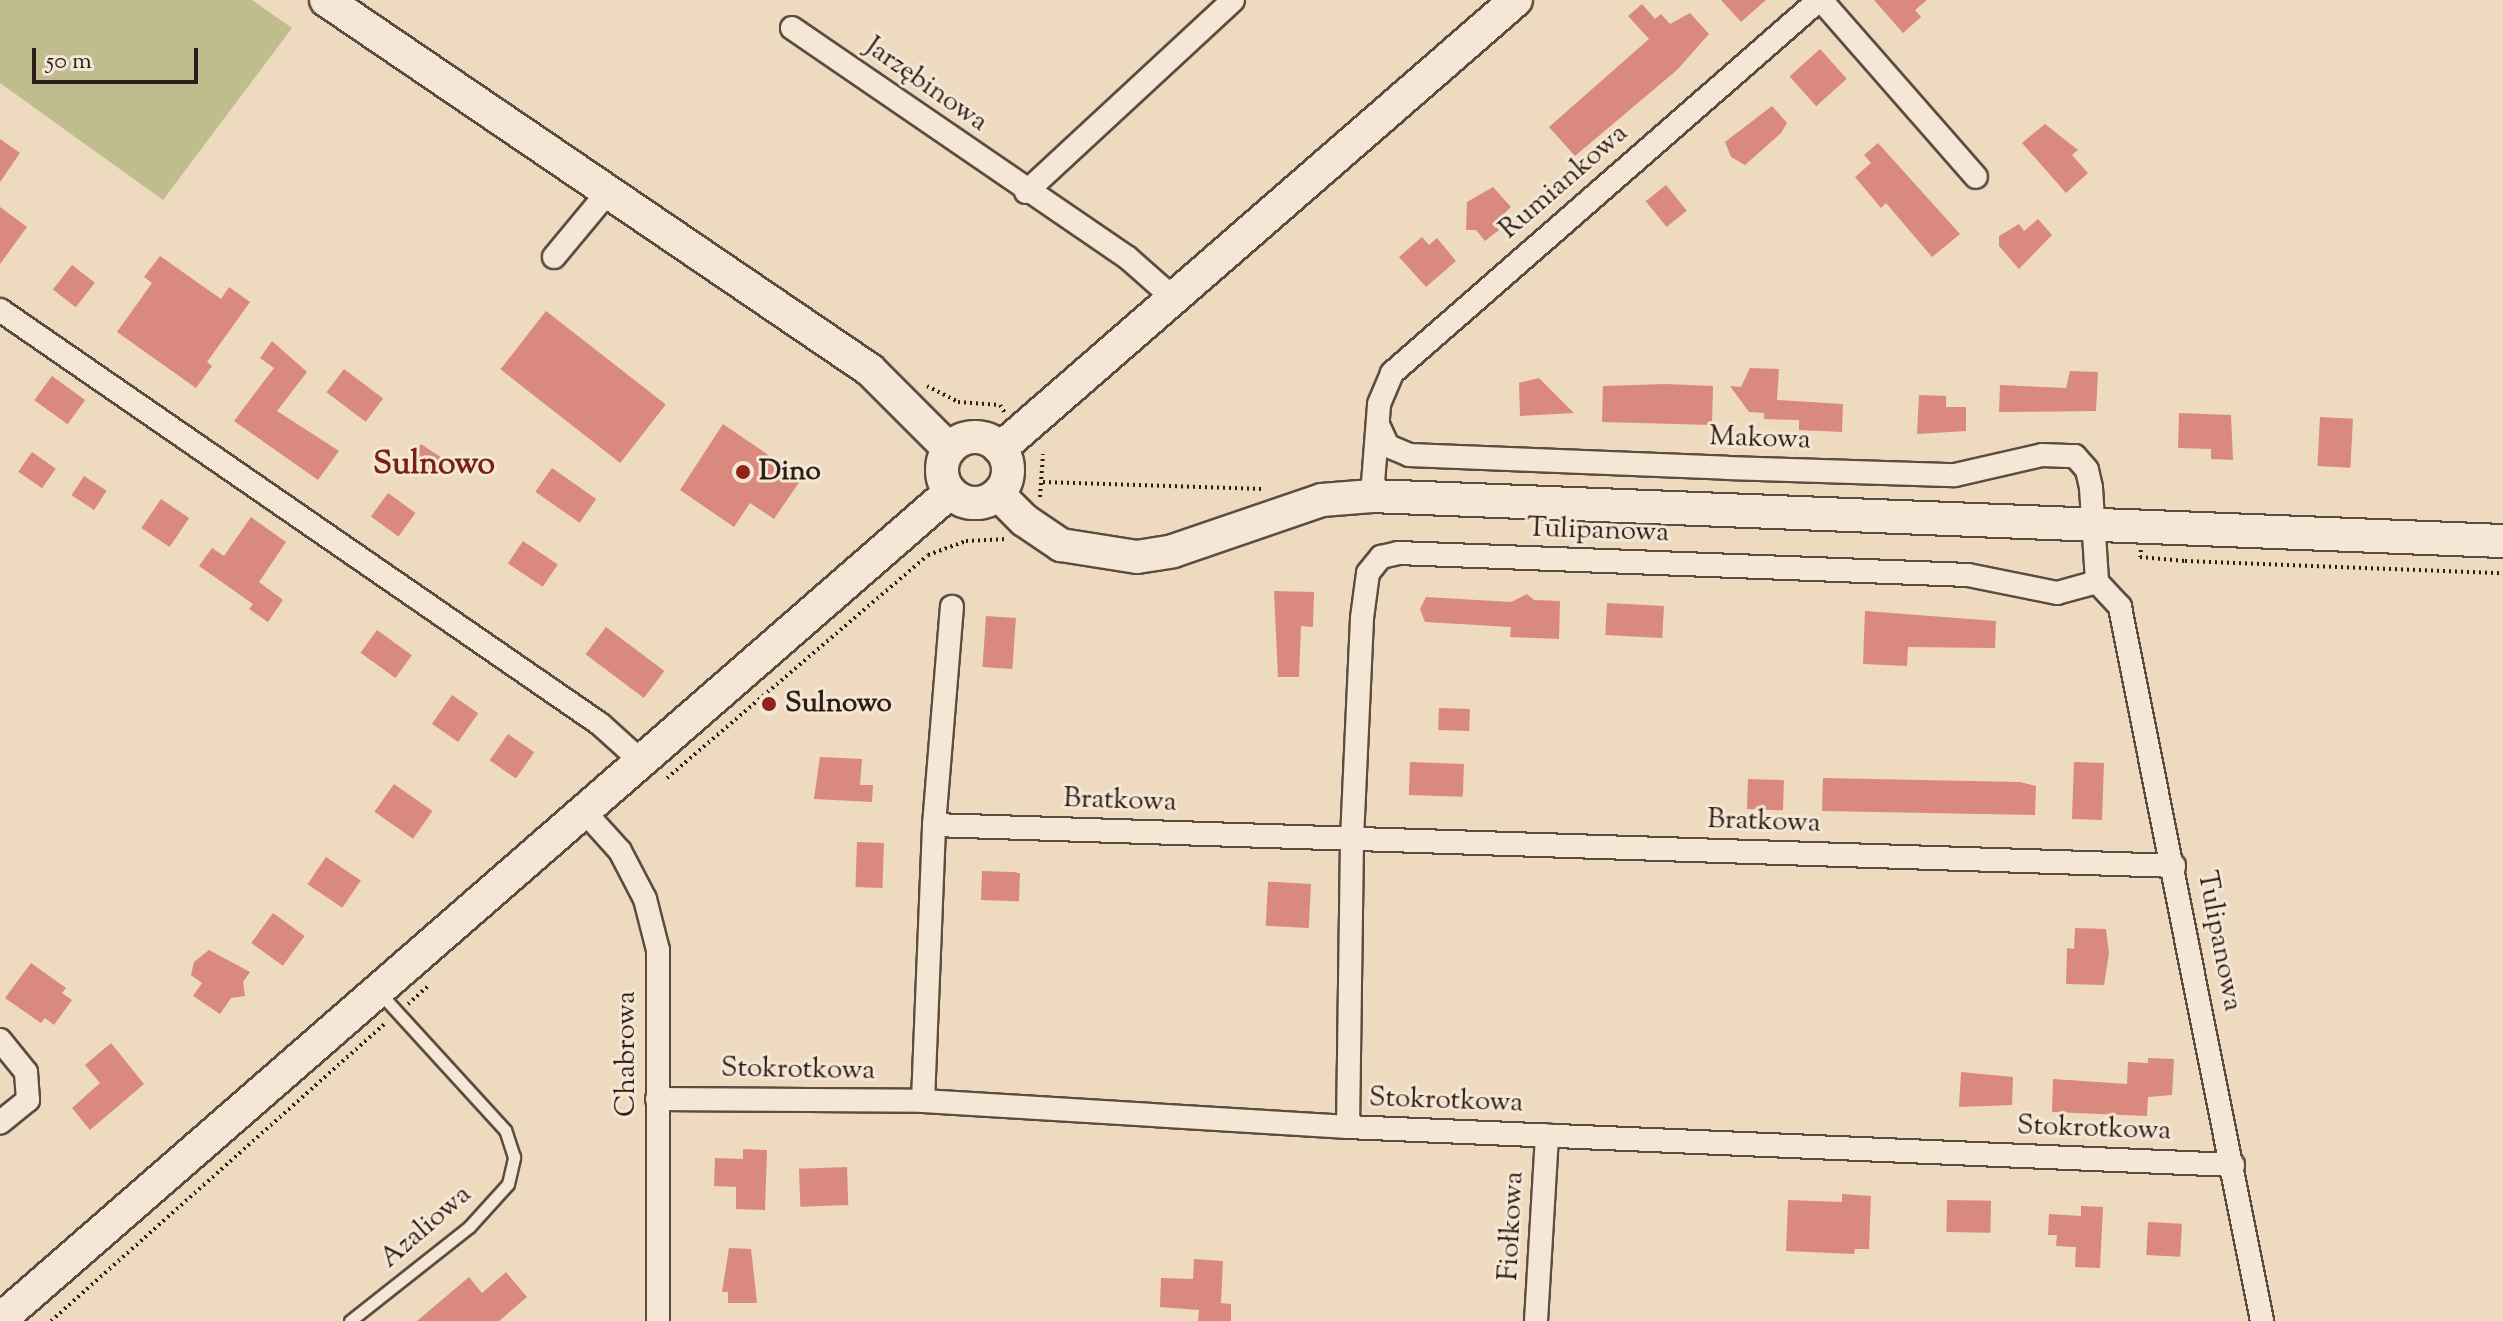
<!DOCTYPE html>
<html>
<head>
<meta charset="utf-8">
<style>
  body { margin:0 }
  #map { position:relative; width:2503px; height:1321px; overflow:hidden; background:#eedabf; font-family:"Sorts Mill Goudy",serif }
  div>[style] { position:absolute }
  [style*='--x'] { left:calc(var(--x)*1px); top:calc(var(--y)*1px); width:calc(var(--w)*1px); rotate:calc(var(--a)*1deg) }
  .green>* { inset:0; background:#bfbd8e }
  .building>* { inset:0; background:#d9897d; transform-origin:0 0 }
  .path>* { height:4px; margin-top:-2px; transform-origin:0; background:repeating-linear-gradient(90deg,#2d1d16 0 2px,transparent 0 6px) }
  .roads { filter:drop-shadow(2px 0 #5d4c40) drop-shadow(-2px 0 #5d4c40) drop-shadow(0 2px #5d4c40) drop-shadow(0 -2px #5d4c40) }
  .lane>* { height:11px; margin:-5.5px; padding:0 5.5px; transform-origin:5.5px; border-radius:5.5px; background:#f4e7d5 }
  .street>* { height:22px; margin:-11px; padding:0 11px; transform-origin:11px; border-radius:11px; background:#f4e7d5 }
  .secondary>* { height:32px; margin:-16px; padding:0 16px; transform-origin:16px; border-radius:16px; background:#f4e7d5 }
  .secondary>.ring { margin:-16px; padding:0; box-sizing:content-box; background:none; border:32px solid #f4e7d5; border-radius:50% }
  .dots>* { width:22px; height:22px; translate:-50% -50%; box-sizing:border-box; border:4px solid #f4e7d5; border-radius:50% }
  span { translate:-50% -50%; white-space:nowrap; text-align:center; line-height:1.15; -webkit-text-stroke:6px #f4e7d5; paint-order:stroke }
  .street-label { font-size:28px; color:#2d1d16 }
  .poi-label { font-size:28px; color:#2d1d16; font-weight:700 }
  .left { translate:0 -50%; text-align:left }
  .quarter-label { font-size:32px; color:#7a1f14; font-weight:700 }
  .scale { position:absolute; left:32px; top:48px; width:166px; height:36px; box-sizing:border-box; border:4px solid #2d1d16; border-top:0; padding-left:10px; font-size:24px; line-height:28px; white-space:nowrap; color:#2d1d16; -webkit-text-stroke:6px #f4e7d5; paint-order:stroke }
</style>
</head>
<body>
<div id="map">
  <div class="green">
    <div style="clip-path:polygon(0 0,252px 0,292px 28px,163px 200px,0 83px)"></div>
  </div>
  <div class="building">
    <div style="clip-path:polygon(1721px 0,1766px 0,1741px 22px)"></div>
    <div style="clip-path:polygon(1874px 0,1927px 0,1915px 10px,1921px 17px,1903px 33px)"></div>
    <div style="clip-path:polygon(1642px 4px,1655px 19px,1661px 14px,1670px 24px,1690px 13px,1709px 34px,1677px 70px,1575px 156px,1549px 127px,1649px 39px,1628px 16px)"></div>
    <div style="left:1820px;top:49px;width:40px;height:41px;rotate:48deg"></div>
    <div style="clip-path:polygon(1772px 106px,1787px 123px,1781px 133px,1745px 165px,1731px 157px,1725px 142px)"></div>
    <div style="clip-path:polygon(2045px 124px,2078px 150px,2072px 155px,2088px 173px,2066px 193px,2022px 143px)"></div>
    <div style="clip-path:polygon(0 139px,20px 153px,0 182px)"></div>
    <div style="clip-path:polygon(1878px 143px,1960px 234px,1932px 257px,1886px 203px,1881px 208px,1855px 177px,1871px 163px,1864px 155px)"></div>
    <div style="left:1666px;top:185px;width:33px;height:26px;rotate:51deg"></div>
    <div style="clip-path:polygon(1493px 187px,1511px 207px,1493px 224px,1499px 230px,1485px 241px,1476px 230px,1466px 230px,1467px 202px)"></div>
    <div style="clip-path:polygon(0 207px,27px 227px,0 264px)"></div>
    <div style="clip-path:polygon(2038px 219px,2052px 235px,2019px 269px,1999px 246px,1999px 236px,2019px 224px,2024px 231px)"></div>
    <div style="clip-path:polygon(1422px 237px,1429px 245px,1437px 238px,1456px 261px,1426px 287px,1399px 257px)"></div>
    <div style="clip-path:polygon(160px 256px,221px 299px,229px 287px,250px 302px,207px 362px,212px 366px,196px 388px,117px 332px,152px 283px,144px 277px)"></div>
    <div style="left:72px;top:265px;width:29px;height:31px;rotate:38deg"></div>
    <div style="left:546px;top:311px;width:152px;height:74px;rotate:38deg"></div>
    <div style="clip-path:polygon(272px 341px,307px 372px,277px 411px,339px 451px,318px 480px,234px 421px,274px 368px,260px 358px)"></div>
    <div style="clip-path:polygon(1750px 368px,1779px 369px,1777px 400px,1843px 404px,1842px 432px,1799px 430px,1799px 420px,1764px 419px,1764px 413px,1749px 412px,1730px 386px,1741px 387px)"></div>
    <div style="left:344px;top:369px;width:49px;height:29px;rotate:37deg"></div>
    <div style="clip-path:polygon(2070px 371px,2098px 372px,2096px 411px,1999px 412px,2000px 385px,2066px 388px)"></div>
    <div style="left:52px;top:376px;width:41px;height:30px;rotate:36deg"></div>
    <div style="clip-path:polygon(1539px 378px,1574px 413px,1520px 416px,1519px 383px)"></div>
    <div style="clip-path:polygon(1665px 384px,1713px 386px,1712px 425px,1602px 422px,1603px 386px)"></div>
    <div style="clip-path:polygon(1919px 395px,1946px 396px,1946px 407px,1966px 407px,1966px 431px,1917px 434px)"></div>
    <div style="clip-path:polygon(2179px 413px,2231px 415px,2233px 460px,2211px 459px,2211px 449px,2178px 448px)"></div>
    <div style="left:2320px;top:417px;width:33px;height:49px;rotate:3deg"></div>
    <div style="clip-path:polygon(723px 424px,802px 478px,774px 519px,750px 503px,734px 527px,680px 490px)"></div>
    <div style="left:421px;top:444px;width:27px;height:22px;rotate:34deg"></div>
    <div style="left:32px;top:452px;width:29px;height:24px;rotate:35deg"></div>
    <div style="left:552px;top:468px;width:54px;height:29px;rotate:35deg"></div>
    <div style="left:84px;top:476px;width:27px;height:23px;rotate:33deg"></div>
    <div style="left:388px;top:493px;width:34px;height:29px;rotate:36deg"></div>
    <div style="left:161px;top:499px;width:34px;height:35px;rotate:34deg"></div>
    <div style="clip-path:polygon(251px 517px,286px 542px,259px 582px,283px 600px,268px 622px,249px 609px,253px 604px,199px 566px,212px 548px,224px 556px)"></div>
    <div style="left:523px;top:541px;width:42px;height:27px;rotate:34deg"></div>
    <div style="clip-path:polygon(1274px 591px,1314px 592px,1313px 627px,1301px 626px,1299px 677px,1278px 677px)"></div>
    <div style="clip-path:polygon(1527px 594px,1534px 600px,1560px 601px,1559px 639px,1510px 637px,1511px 627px,1425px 622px,1420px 609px,1426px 597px,1511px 602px)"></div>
    <div style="left:1607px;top:603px;width:57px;height:32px;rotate:3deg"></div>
    <div style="clip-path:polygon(1865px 611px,1996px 621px,1995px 648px,1908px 647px,1907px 666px,1863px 664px)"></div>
    <div style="left:986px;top:616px;width:30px;height:51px;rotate:4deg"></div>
    <div style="left:606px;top:627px;width:73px;height:34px;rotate:37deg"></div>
    <div style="left:377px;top:630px;width:43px;height:28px;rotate:36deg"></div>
    <div style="left:452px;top:695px;width:32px;height:35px;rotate:35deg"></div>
    <div style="left:1439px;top:708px;width:31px;height:22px;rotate:2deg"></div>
    <div style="left:508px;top:734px;width:32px;height:32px;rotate:35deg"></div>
    <div style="clip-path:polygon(820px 757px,862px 759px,860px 785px,873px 785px,872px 802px,814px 799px)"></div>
    <div style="left:1410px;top:762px;width:54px;height:33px;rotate:2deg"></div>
    <div style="left:2074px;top:762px;width:30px;height:57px;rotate:2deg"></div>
    <div style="clip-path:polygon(1823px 778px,2020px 782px,2036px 786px,2035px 815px,1822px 811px)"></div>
    <div style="left:1748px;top:779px;width:36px;height:30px;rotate:2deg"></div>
    <div style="left:394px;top:784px;width:47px;height:34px;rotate:35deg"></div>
    <div style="left:857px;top:842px;width:27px;height:45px;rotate:2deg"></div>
    <div style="left:326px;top:857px;width:42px;height:33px;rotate:34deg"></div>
    <div style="left:982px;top:871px;width:38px;height:29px;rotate:2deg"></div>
    <div style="left:1311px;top:884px;width:44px;height:43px;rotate:93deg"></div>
    <div style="left:273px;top:913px;width:39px;height:37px;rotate:36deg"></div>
    <div style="clip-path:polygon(2075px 928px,2106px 929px,2109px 953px,2104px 985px,2066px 984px,2067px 948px,2074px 949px)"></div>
    <div style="clip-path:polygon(209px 950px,250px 972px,243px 982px,245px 996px,231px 998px,220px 1014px,193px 996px,202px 983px,191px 975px,194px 962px)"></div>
    <div style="clip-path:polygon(31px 963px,66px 988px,62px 993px,72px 1000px,54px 1025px,45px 1018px,41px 1023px,5px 998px)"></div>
    <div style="clip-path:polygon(111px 1043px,144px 1084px,90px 1130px,72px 1108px,100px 1083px,85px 1065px)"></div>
    <div style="clip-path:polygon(2148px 1058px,2174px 1059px,2172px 1095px,2148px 1097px,2147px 1116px,2052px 1112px,2053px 1079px,2127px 1084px,2128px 1062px,2148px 1063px)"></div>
    <div style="clip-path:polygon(1961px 1072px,2013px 1077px,2012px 1105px,1959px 1107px)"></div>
    <div style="clip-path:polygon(743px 1149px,767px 1150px,765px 1210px,736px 1209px,736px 1187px,714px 1186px,715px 1158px,743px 1159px)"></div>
    <div style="left:847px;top:1167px;width:38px;height:48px;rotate:88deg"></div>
    <div style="clip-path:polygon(1842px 1194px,1871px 1196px,1869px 1249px,1855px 1249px,1854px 1254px,1786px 1251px,1788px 1200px,1842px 1202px)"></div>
    <div style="left:1947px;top:1200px;width:44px;height:32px;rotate:1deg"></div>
    <div style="clip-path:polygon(2081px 1206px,2103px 1207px,2100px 1268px,2075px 1267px,2076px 1247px,2056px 1246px,2057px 1235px,2048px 1235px,2049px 1214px,2081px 1216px)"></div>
    <div style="left:2148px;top:1222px;width:34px;height:33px;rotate:3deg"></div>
    <div style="clip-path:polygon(729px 1248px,751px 1249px,757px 1303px,728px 1303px,728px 1292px,722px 1292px)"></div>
    <div style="clip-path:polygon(1194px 1259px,1223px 1261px,1221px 1303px,1231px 1304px,1231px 1321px,1198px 1321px,1199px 1310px,1160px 1307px,1161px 1278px,1193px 1279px)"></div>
    <div style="clip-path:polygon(506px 1272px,527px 1297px,499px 1321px,417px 1321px,469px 1277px,482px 1293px)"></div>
  </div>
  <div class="path">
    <div style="--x:927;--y:386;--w:35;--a:27"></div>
    <div style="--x:958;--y:402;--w:42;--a:4.1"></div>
    <div style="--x:1000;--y:405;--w:9;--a:58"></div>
    <div style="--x:1043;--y:482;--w:221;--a:1.8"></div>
    <div style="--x:1040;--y:497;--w:43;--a:-86"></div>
    <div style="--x:2141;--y:550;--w:7;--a:98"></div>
    <div style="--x:2140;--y:557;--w:45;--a:5.1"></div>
    <div style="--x:2185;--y:561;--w:318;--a:2.2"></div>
    <div style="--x:667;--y:778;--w:343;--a:-40.5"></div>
    <div style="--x:928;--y:555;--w:40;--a:-20.2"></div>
    <div style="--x:966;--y:541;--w:41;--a:-2.8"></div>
    <div style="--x:408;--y:1004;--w:27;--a:-42"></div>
    <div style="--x:51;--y:1321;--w:448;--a:-41.7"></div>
  </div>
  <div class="roads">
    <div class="lane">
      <div style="--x:350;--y:1321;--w:152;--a:-38.3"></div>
      <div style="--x:469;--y:1227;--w:58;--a:-47.8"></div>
      <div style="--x:508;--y:1184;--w:28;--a:-77"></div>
      <div style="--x:514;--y:1157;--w:28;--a:-108"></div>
      <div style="--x:505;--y:1130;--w:188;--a:-132.4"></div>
    </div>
    <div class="street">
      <div style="--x:1821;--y:0;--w:235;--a:48.8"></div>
      <div style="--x:792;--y:28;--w:407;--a:34.4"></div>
      <div style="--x:1128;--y:258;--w:57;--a:41.5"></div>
      <div style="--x:1026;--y:192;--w:282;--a:-42.8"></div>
      <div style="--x:554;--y:257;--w:85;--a:-50.3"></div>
      <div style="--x:0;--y:310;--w:729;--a:34.61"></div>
      <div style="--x:600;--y:724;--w:55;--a:42.1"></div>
      <div style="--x:1379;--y:427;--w:21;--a:65"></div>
      <div style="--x:1388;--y:446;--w:23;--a:23"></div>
      <div style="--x:1409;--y:455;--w:318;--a:2.3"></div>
      <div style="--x:1727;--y:468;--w:228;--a:1.8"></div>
      <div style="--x:1955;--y:475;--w:89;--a:-12.9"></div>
      <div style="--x:2042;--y:455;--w:33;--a:2"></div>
      <div style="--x:2075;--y:456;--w:18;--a:49"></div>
      <div style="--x:2087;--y:470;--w:18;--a:77"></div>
      <div style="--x:2091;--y:488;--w:94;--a:86.3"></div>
      <div style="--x:2097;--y:582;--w:34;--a:47"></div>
      <div style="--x:2120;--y:607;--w:728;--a:78.75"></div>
      <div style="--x:1372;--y:496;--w:92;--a:-85.6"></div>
      <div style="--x:1379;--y:404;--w:34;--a:-67"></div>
      <div style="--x:1392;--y:373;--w:567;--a:-41.14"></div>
      <div style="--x:583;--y:810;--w:55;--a:47.9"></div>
      <div style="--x:620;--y:851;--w:54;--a:62.5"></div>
      <div style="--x:645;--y:899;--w:53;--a:75.7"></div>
      <div style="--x:658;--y:950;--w:371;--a:90"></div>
      <div style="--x:934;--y:825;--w:1241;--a:1.89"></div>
      <div style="--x:0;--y:1040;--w:41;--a:50.9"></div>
      <div style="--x:26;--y:1072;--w:28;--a:86"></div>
      <div style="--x:28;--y:1100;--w:36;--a:141"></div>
      <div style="--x:657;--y:1099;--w:266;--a:0.4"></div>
      <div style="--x:923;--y:1101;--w:426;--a:3.5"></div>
      <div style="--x:1348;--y:1127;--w:886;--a:2.46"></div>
      <div style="--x:923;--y:1101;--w:276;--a:-87.7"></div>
      <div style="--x:934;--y:825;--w:219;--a:-85.3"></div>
      <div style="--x:1348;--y:1127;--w:288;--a:-89.2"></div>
      <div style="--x:1352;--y:839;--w:221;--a:-87.4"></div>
      <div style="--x:1362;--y:618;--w:45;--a:-82.4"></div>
      <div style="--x:1368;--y:573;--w:21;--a:-51"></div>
      <div style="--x:1381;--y:557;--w:17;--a:-13"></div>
      <div style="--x:1398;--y:553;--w:570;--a:2.21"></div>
      <div style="--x:1968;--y:575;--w:91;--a:11.4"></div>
      <div style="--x:2057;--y:593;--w:41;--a:-15.4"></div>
      <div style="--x:1536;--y:1321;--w:186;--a:-86.6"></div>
    </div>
    <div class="secondary">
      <div style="--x:326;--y:0;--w:658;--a:34.22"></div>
      <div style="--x:870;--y:370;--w:112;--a:45"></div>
      <div class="ring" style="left:942px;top:437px;width:34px;height:34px"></div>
      <div style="--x:1000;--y:449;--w:684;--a:-41.03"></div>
      <div style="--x:998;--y:494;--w:37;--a:45"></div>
      <div style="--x:1024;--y:520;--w:45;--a:34"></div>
      <div style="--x:1061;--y:545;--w:77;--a:9"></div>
      <div style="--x:1137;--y:557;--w:36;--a:-9"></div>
      <div style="--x:1173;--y:551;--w:157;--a:-18.9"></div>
      <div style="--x:1322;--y:500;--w:50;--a:-4.6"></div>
      <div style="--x:1372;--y:496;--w:1132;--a:2.28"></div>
      <div style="--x:0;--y:1320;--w:1260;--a:-41.07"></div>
    </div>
  </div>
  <div class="dots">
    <div style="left:743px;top:472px;background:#8f2418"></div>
    <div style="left:769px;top:704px;background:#8f2418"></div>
  </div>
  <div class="street-label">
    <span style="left:926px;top:85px;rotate:35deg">Jarzębinowa</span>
    <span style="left:1564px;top:182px;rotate:-41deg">Rumiankowa</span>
    <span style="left:1760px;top:439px;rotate:2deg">Makowa</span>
    <span style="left:1598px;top:531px;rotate:2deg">Tulipanowa</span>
    <span style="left:1120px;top:801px;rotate:2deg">Bratkowa</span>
    <span style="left:1764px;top:822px;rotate:2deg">Bratkowa</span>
    <span style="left:2219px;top:941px;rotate:79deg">Tulipanowa</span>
    <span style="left:627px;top:1054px;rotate:-90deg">Chabrowa</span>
    <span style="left:798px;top:1070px;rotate:1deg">Stokrotkowa</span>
    <span style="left:1446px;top:1101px;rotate:2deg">Stokrotkowa</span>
    <span style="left:2094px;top:1129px;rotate:2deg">Stokrotkowa</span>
    <span style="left:1512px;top:1226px;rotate:-87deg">Fiołkowa</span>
    <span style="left:426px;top:1227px;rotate:-41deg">Azaliowa</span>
  </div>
  <div class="poi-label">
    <span class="left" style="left:759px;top:472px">Dino</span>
    <span class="left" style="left:785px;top:704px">Sulnowo</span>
  </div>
  <div class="quarter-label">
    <span style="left:434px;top:465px">Sulnowo</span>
  </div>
  <div class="scale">50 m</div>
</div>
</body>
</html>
